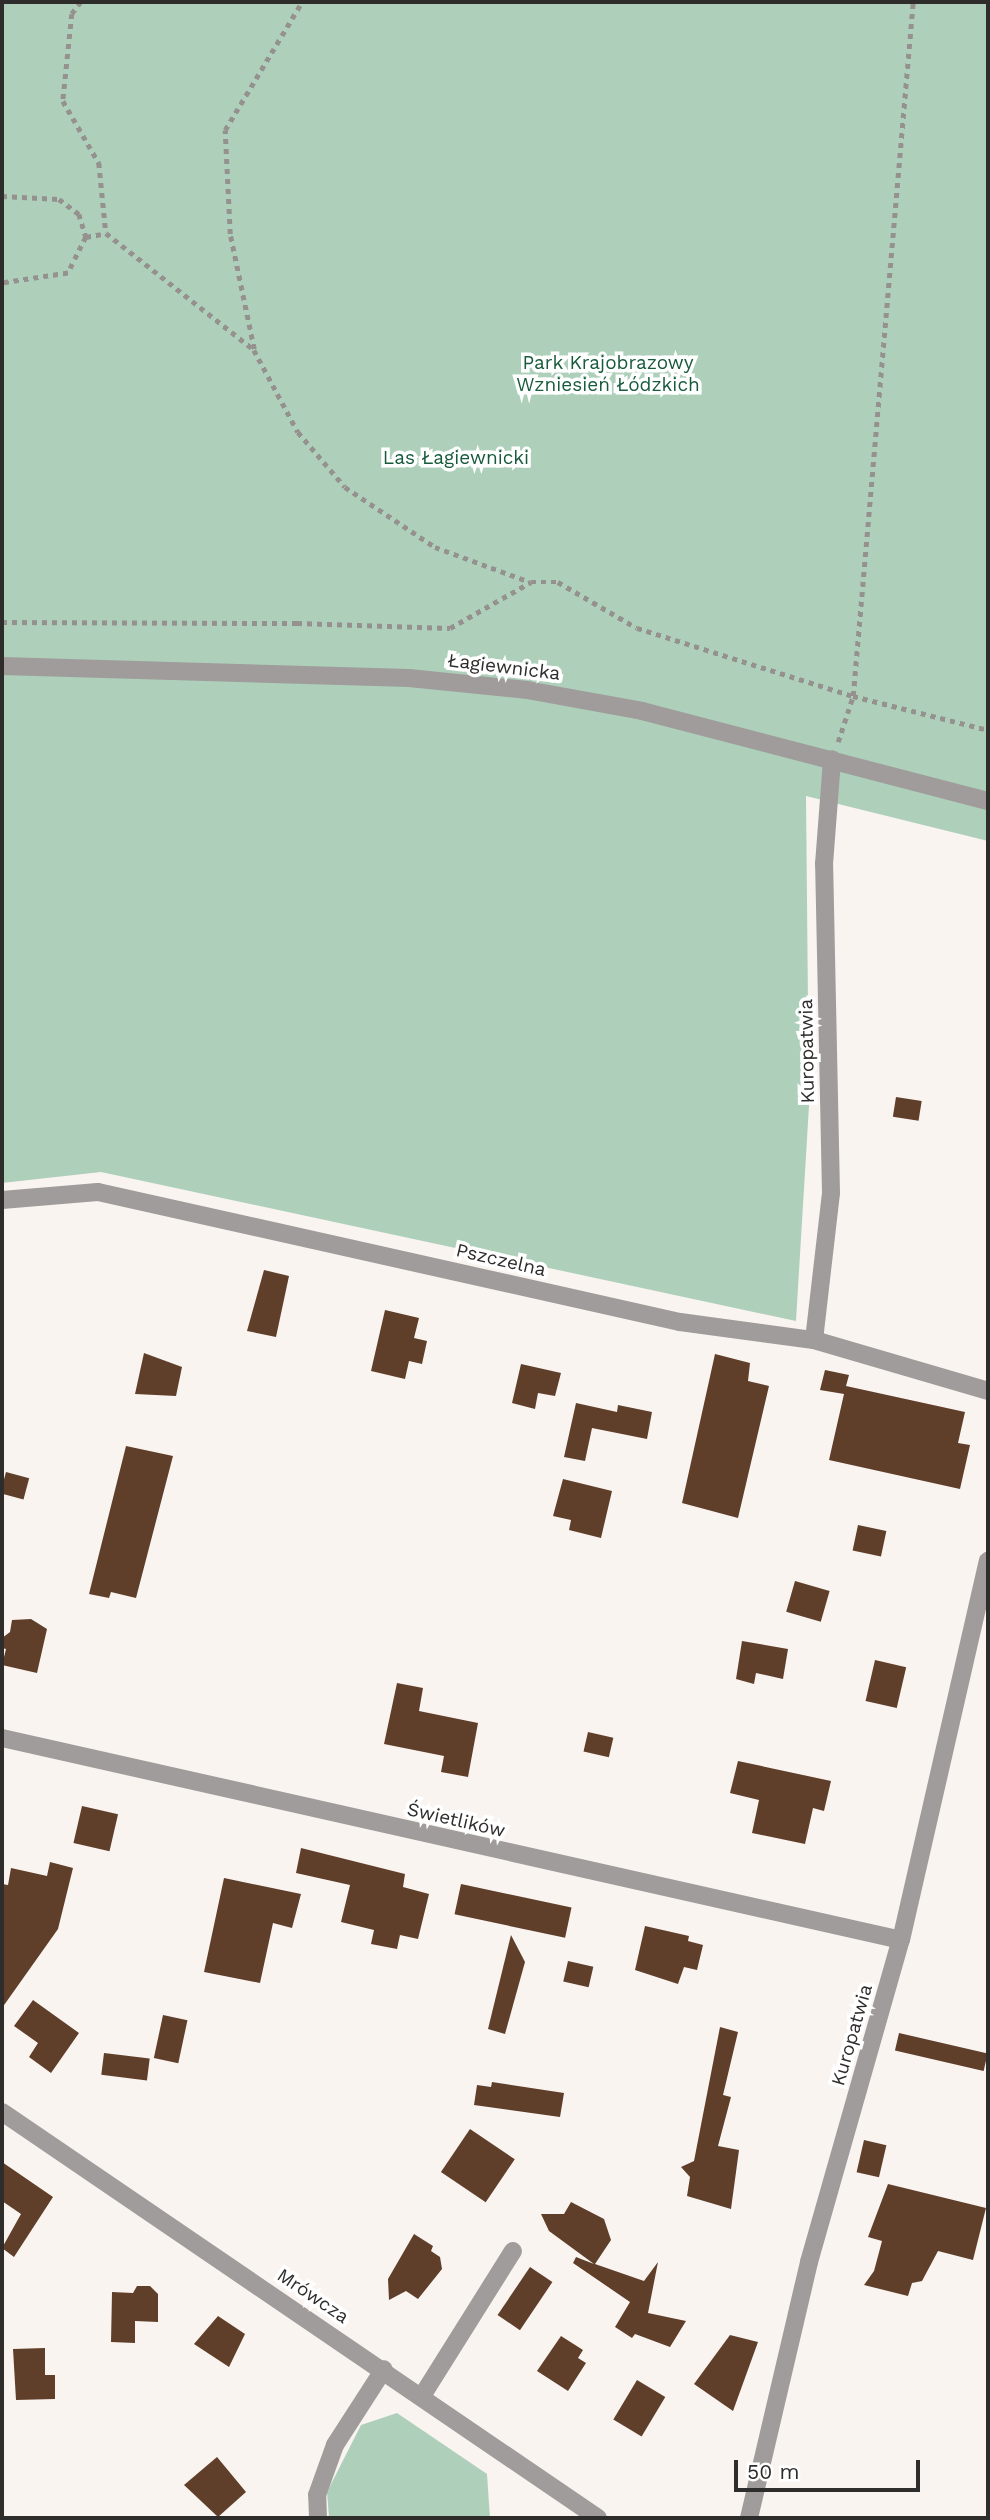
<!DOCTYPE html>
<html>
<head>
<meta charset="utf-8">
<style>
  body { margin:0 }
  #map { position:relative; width:990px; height:2520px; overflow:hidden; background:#faf4f1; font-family:"Work Sans",sans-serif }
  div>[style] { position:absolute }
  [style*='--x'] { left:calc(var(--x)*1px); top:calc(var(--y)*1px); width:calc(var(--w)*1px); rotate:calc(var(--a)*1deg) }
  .green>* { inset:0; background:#aed0ba }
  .building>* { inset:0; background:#603f2a; transform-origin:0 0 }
  .path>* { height:4.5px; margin-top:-2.25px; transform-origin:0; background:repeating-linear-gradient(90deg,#95918f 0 5px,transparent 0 10px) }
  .minor>* { height:18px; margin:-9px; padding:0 9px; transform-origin:9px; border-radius:9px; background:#9f9c9b }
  span { translate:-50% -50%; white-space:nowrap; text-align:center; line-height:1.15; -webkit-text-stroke:7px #fff; paint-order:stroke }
  .park-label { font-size:19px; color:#175b3a }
  .street-label { font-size:19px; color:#2f2d2c }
  .frame { position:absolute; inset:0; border:4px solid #2f2d2c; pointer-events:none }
  .scale { position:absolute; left:734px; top:2460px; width:186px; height:32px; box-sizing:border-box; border:4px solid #2f2d2c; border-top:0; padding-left:9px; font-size:21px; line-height:24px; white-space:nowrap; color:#2f2d2c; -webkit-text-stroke:5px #fff; paint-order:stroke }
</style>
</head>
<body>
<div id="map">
  <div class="green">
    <div style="clip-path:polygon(2px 2px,988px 2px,988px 841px,806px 796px,809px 1106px,796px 1321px,101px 1172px,2px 1183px)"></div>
    <div style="clip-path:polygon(397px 2413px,487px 2474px,490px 2518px,329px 2518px,327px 2492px,361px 2425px)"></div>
  </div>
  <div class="building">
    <div style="left:896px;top:1097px;width:26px;height:20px;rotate:9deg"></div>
    <div style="clip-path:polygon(264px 1270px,289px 1276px,276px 1337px,247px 1331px)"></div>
    <div style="clip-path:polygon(385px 1310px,419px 1318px,414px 1338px,427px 1341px,422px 1364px,409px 1361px,405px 1379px,371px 1371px)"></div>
    <div style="clip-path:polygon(144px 1353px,182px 1367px,176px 1396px,135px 1394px)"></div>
    <div style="clip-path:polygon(715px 1354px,750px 1363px,748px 1381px,769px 1386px,738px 1518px,682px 1503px)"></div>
    <div style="clip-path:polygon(521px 1364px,561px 1373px,555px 1396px,538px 1393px,535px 1409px,512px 1403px)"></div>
    <div style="clip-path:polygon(825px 1370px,849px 1375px,846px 1386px,965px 1412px,958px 1443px,970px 1445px,960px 1489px,829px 1460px,844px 1394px,820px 1390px)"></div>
    <div style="clip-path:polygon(576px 1403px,617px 1412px,618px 1405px,652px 1412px,647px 1439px,592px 1428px,585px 1461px,564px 1457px)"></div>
    <div style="clip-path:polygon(126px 1446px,173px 1456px,136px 1598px,111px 1592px,109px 1598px,89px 1594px)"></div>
    <div style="left:6px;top:1472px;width:24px;height:22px;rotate:15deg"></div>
    <div style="clip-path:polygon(563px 1479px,612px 1491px,601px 1538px,569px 1530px,571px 1520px,553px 1516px)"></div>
    <div style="left:858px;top:1525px;width:29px;height:26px;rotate:12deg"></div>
    <div style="left:795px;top:1581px;width:36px;height:32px;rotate:16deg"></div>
    <div style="clip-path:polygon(31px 1619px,47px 1629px,37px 1673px,2px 1665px,6px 1649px,2px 1648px,2px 1638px,10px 1632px,12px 1620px)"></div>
    <div style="clip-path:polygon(742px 1641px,788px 1649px,783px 1679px,756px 1673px,754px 1684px,736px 1679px)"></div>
    <div style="left:875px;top:1660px;width:32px;height:42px;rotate:13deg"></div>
    <div style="clip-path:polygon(397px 1683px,423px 1688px,419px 1711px,478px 1723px,468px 1777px,441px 1772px,444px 1756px,384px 1744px)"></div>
    <div style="left:588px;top:1732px;width:26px;height:20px;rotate:13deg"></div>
    <div style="clip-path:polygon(738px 1761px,831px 1781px,824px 1811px,813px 1808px,805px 1844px,752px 1833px,759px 1800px,730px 1793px)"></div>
    <div style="left:82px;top:1806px;width:37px;height:38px;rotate:13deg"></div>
    <div style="clip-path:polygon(301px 1848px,405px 1874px,403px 1887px,429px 1894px,418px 1939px,400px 1935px,397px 1949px,371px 1944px,374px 1930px,341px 1922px,350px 1885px,296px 1873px)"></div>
    <div style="clip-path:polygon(50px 1862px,73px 1868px,58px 1929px,2px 2008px,2px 1884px,8px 1885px,11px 1868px,47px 1876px)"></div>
    <div style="clip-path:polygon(224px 1878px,301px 1894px,292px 1928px,273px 1923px,260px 1983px,204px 1972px)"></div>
    <div style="left:461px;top:1884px;width:113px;height:31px;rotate:12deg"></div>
    <div style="clip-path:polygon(645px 1926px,689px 1936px,688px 1941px,703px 1945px,697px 1970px,684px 1967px,678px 1984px,635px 1970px)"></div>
    <div style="clip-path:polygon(511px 1935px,525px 1962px,505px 2034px,488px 2029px)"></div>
    <div style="left:568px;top:1961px;width:26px;height:21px;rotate:13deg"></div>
    <div style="clip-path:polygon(33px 2000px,79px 2033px,51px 2073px,29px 2057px,38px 2043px,14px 2026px)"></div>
    <div style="left:163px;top:2015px;width:25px;height:44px;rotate:12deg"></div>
    <div style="clip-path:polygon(720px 2027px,738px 2032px,723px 2095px,731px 2097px,718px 2146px,739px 2150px,731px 2209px,687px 2196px,690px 2177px,681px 2167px,694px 2161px)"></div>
    <div style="left:899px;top:2033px;width:91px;height:18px;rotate:13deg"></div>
    <div style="left:104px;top:2053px;width:46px;height:22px;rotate:7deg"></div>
    <div style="clip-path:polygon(492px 2082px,564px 2093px,560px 2117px,474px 2105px,477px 2085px,491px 2087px)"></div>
    <div style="left:470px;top:2129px;width:54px;height:52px;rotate:34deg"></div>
    <div style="left:864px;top:2140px;width:23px;height:33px;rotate:13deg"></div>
    <div style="clip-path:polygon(2px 2162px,53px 2197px,14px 2257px,2px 2248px,21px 2214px,2px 2201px)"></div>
    <div style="clip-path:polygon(888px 2184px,986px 2208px,973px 2260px,938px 2251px,922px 2281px,912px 2283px,908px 2296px,864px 2285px,874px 2271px,882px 2241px,868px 2237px)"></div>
    <div style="clip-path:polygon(571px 2202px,604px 2219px,611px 2240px,595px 2264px,644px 2281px,658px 2262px,648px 2313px,686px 2321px,670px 2347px,635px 2334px,632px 2338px,615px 2327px,630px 2302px,573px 2263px,576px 2257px,594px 2264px,549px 2231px,541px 2214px,564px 2214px)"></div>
    <div style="clip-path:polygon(414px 2234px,433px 2246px,431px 2251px,440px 2257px,442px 2269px,418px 2299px,406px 2291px,389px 2300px,388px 2279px)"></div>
    <div style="left:530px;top:2267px;width:27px;height:58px;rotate:34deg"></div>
    <div style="clip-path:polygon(137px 2286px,150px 2286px,158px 2294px,158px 2322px,135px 2321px,135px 2343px,111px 2342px,112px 2292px,133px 2293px)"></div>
    <div style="clip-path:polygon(218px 2316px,245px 2334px,229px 2367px,194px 2344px)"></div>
    <div style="clip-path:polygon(730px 2335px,758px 2342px,733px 2411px,694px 2384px)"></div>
    <div style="clip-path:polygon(561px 2336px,583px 2350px,578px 2358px,586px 2363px,568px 2391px,537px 2371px)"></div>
    <div style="clip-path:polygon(45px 2348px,45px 2375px,55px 2375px,55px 2399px,16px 2400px,13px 2349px)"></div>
    <div style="left:637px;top:2380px;width:33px;height:46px;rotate:31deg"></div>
    <div style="clip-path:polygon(217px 2457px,246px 2492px,218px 2517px,184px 2485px)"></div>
  </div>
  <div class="path">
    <div style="--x:81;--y:2;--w:15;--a:127"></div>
    <div style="--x:72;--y:14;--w:87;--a:95.9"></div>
    <div style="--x:63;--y:101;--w:72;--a:59.9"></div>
    <div style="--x:99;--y:163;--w:70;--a:84.3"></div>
    <div style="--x:106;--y:233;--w:189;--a:38.3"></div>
    <div style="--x:254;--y:350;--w:93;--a:61.8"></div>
    <div style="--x:298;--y:432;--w:72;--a:49.5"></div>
    <div style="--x:345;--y:487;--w:108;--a:33.7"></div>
    <div style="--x:435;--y:547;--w:101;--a:20.2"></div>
    <div style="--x:2;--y:196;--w:57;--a:3"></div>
    <div style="--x:59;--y:199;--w:25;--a:37"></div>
    <div style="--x:79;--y:214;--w:24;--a:73"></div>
    <div style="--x:86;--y:237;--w:40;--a:116.6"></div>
    <div style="--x:68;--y:273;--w:67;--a:171.4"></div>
    <div style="--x:86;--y:237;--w:20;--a:-11"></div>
    <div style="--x:254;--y:349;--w:117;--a:-101.8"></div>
    <div style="--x:230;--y:234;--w:104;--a:-92.8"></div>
    <div style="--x:225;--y:130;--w:149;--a:-59"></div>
    <div style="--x:2;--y:622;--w:295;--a:0.2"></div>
    <div style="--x:297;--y:623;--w:153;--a:1.9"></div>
    <div style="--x:450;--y:628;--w:93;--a:-29.6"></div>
    <div style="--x:531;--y:582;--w:27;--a:0"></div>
    <div style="--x:558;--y:582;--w:91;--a:30.2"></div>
    <div style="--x:637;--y:628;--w:226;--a:17.5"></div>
    <div style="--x:853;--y:696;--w:139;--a:14.1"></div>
    <div style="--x:838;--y:742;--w:48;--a:-71.9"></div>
    <div style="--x:853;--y:696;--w:697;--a:-85.06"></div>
  </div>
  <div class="minor">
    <div style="--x:2;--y:666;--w:407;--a:1.7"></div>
    <div style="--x:409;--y:678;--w:119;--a:5.8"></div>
    <div style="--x:527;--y:690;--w:117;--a:10.3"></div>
    <div style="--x:642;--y:711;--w:358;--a:14.6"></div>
    <div style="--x:2;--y:1200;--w:96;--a:-4.8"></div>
    <div style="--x:98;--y:1192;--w:596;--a:12.59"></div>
    <div style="--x:680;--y:1322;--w:135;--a:7.7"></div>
    <div style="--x:814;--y:1340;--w:181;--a:16.3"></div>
    <div style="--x:814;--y:1340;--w:148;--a:-83.4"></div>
    <div style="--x:831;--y:1193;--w:329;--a:-91.2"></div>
    <div style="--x:824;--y:864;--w:105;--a:-85.6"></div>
    <div style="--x:2;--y:1738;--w:921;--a:12.66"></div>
    <div style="--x:2;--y:2112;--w:721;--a:34.26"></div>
    <div style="--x:422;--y:2396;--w:171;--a:-57.9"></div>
    <div style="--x:318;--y:2518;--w:23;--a:-92"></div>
    <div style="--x:317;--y:2495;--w:53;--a:-70.2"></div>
    <div style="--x:335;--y:2445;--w:90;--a:-57.2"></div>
    <div style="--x:749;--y:2518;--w:263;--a:-76.8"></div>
    <div style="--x:809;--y:2262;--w:335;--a:-74.1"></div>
    <div style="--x:901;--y:1940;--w:389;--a:-77.1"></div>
  </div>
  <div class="park-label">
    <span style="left:608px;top:374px">Park Krajobrazowy<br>Wzniesień Łódzkich</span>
    <span style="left:456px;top:458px">Las Łagiewnicki</span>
  </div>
  <div class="street-label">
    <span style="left:504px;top:667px;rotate:7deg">Łagiewnicka</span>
    <span style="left:807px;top:1051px;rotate:-91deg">Kuropatwia</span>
    <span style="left:501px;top:1260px;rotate:13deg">Pszczelna</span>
    <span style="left:456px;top:1820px;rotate:13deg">Świetlików</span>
    <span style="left:852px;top:2035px;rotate:-74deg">Kuropatwia</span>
    <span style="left:313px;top:2296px;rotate:34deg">Mrówcza</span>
  </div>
  <div class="frame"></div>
  <div class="scale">50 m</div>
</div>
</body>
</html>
